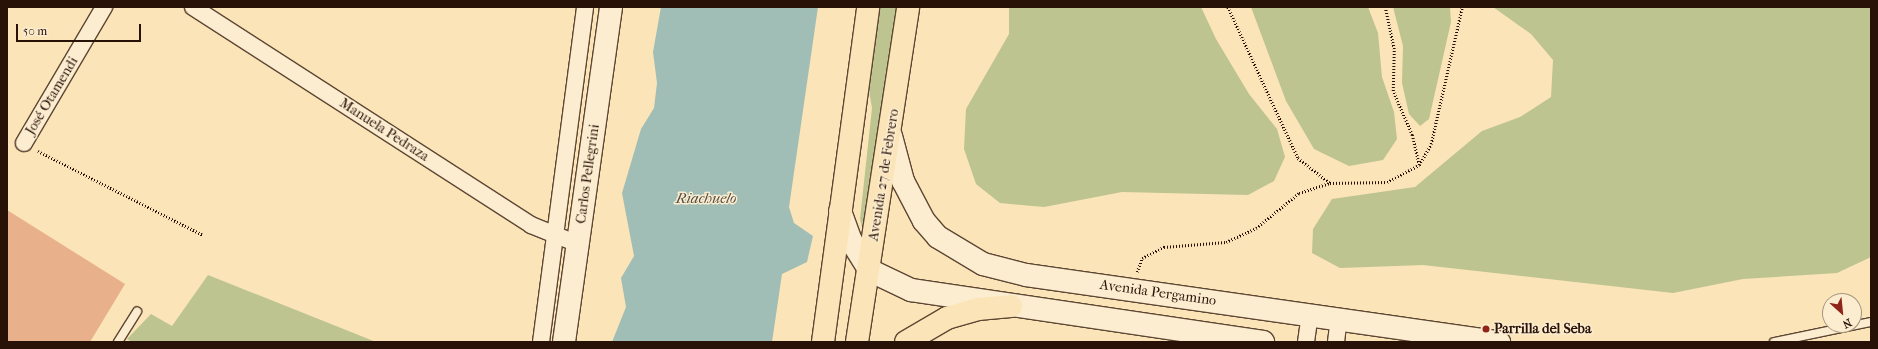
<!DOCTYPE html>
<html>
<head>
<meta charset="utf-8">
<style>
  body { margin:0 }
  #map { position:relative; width:1878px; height:349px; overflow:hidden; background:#fbe4b7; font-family:"IM FELL French Canon",serif }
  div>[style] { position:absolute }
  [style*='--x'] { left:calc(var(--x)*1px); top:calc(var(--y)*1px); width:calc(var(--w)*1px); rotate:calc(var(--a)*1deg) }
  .green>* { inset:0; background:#bdc48f }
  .water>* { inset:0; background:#a0beb5 }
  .building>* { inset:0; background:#e8b08b }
  .path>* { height:2.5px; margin-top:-1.25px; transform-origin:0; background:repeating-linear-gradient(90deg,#281107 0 1px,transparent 0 3px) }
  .roads { filter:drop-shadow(1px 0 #5d4633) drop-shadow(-1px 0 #5d4633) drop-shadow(0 1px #5d4633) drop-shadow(0 -1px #5d4633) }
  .service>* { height:8px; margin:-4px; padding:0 4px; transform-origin:4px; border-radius:4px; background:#fcedd0 }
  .minor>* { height:16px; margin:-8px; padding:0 8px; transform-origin:8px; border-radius:8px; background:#fcedd0 }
  .secondary>* { height:22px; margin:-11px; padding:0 11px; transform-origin:11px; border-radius:11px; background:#fcedd0 }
  .primary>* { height:22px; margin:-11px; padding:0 11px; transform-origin:11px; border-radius:11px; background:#fbe4b7 }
  .dots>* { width:11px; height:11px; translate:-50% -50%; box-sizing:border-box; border:2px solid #fcedd0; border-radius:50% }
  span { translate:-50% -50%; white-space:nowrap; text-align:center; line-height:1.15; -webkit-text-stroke:3px #fcedd0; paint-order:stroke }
  .street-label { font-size:14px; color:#281107 }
  .poi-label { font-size:14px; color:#281107; font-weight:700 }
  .left { translate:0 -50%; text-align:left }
  .water-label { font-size:15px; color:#524e44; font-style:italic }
  .frame { position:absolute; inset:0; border:8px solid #281107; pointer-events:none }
  .north { position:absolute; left:1822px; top:293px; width:40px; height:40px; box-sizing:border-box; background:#fcedd0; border:1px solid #a79580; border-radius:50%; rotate:153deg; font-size:11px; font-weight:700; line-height:16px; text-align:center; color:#281107 }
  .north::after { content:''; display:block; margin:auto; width:14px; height:18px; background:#8f2418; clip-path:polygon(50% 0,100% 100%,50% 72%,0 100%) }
  .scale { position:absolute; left:16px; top:24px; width:125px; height:18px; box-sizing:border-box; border:2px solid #281107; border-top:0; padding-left:5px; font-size:12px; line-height:14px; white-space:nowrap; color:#281107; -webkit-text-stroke:3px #fcedd0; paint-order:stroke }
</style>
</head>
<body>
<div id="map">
  <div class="green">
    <div style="clip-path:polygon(879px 7px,899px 7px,865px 240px,860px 219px,872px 108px,868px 85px)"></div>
    <div style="clip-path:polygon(1009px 7px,1201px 7px,1216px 39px,1249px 94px,1277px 129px,1285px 157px,1274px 181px,1248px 195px,1122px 192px,1044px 207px,1000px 203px,976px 184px,964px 149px,966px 109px,1009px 34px)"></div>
    <div style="clip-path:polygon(1251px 7px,1368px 7px,1378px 33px,1382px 77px,1394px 112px,1397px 139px,1383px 160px,1349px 166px,1314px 149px,1286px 101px)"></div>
    <div style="clip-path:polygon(1393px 7px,1450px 7px,1451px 22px,1429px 119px,1420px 126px,1409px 114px,1402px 83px,1403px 46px)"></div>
    <div style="clip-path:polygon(1493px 7px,1871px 7px,1871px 257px,1837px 273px,1743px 279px,1673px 293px,1423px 265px,1340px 268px,1312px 253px,1313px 229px,1332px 199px,1415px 187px,1482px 131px,1520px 117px,1551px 97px,1553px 60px,1531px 34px)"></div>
    <div style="clip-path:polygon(208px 275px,376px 342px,132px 342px,127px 339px,151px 314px,172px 326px)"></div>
  </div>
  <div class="water">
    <div style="clip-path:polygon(661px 7px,818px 7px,789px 207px,794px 223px,813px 236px,807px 262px,782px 274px,772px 342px,612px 342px,626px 307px,621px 278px,634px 256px,622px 193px,641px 129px,654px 108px,657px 83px,653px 52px)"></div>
  </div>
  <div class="building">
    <div style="clip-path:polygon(7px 210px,125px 284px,90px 342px,7px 342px)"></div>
  </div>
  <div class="path">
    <div style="--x:1228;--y:7;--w:166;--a:65.1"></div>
    <div style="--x:1298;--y:158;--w:41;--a:38"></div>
    <div style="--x:38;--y:151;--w:185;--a:27"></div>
    <div style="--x:1419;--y:165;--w:24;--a:-60"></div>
    <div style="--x:1431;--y:144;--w:140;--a:-77.2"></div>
    <div style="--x:1137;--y:272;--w:15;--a:-70"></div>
    <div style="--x:1142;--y:258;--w:25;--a:-27"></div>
    <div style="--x:1164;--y:247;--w:62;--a:-4.6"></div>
    <div style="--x:1226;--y:242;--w:33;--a:-25"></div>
    <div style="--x:1256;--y:228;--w:55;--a:-39.1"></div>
    <div style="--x:1299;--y:193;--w:33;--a:-18"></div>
    <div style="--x:1330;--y:183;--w:57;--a:-1"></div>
    <div style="--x:1387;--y:182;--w:36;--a:-28"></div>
    <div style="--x:1419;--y:165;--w:31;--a:-103"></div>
    <div style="--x:1412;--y:135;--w:48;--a:-113.4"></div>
    <div style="--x:1393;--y:91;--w:42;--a:-88.6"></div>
    <div style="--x:1394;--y:49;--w:43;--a:-102.1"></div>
  </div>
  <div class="roads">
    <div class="service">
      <div style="--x:118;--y:342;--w:36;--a:-58"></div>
      <div style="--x:1774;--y:342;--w:99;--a:-11.7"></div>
    </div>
    <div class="minor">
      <div style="--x:193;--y:7;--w:402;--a:32.8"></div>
      <div style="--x:531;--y:225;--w:51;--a:22"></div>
      <div style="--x:24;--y:143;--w:158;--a:-59.5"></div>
      <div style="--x:541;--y:342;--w:338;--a:-82.5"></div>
      <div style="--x:1306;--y:342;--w:29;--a:-82"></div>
      <div style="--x:1336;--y:342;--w:24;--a:-83"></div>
    </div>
    <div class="secondary">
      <div style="--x:891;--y:136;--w:47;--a:75.1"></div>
      <div style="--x:903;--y:181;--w:45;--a:62.3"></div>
      <div style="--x:924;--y:221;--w:21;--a:49"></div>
      <div style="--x:938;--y:237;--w:52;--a:31"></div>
      <div style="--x:983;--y:264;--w:44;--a:14.3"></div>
      <div style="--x:1026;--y:275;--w:478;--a:8.1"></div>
      <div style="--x:840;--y:211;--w:30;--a:70"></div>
      <div style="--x:850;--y:239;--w:36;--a:58"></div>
      <div style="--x:869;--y:270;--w:47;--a:25.5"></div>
      <div style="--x:911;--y:290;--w:356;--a:8.4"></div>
      <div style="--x:564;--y:342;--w:338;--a:-82"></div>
    </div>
    <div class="primary">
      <div style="--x:823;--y:342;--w:338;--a:-82.3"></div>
      <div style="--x:857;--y:342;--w:339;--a:-81.3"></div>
      <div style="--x:906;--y:342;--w:48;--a:-30.3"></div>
      <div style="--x:947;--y:318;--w:32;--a:-16"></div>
      <div style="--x:978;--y:309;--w:33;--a:-5"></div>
    </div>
  </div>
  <div class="dots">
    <div style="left:1486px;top:329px;background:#8f2418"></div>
  </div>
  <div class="street-label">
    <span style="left:52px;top:96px;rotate:-59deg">José Otamendi</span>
    <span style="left:384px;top:130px;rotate:33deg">Manuela Pedraza</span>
    <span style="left:588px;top:174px;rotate:-82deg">Carlos Pellegrini</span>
    <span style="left:884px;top:175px;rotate:-81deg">Avenida 27 de Febrero</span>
    <span style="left:1158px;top:293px;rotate:8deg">Avenida Pergamino</span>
  </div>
  <div class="poi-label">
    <span class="left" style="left:1494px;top:329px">Parrilla del Seba</span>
  </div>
  <div class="water-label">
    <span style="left:706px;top:199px">Riachuelo</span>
  </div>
  <div class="frame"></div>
  <div class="north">N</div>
  <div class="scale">50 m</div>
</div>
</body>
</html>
